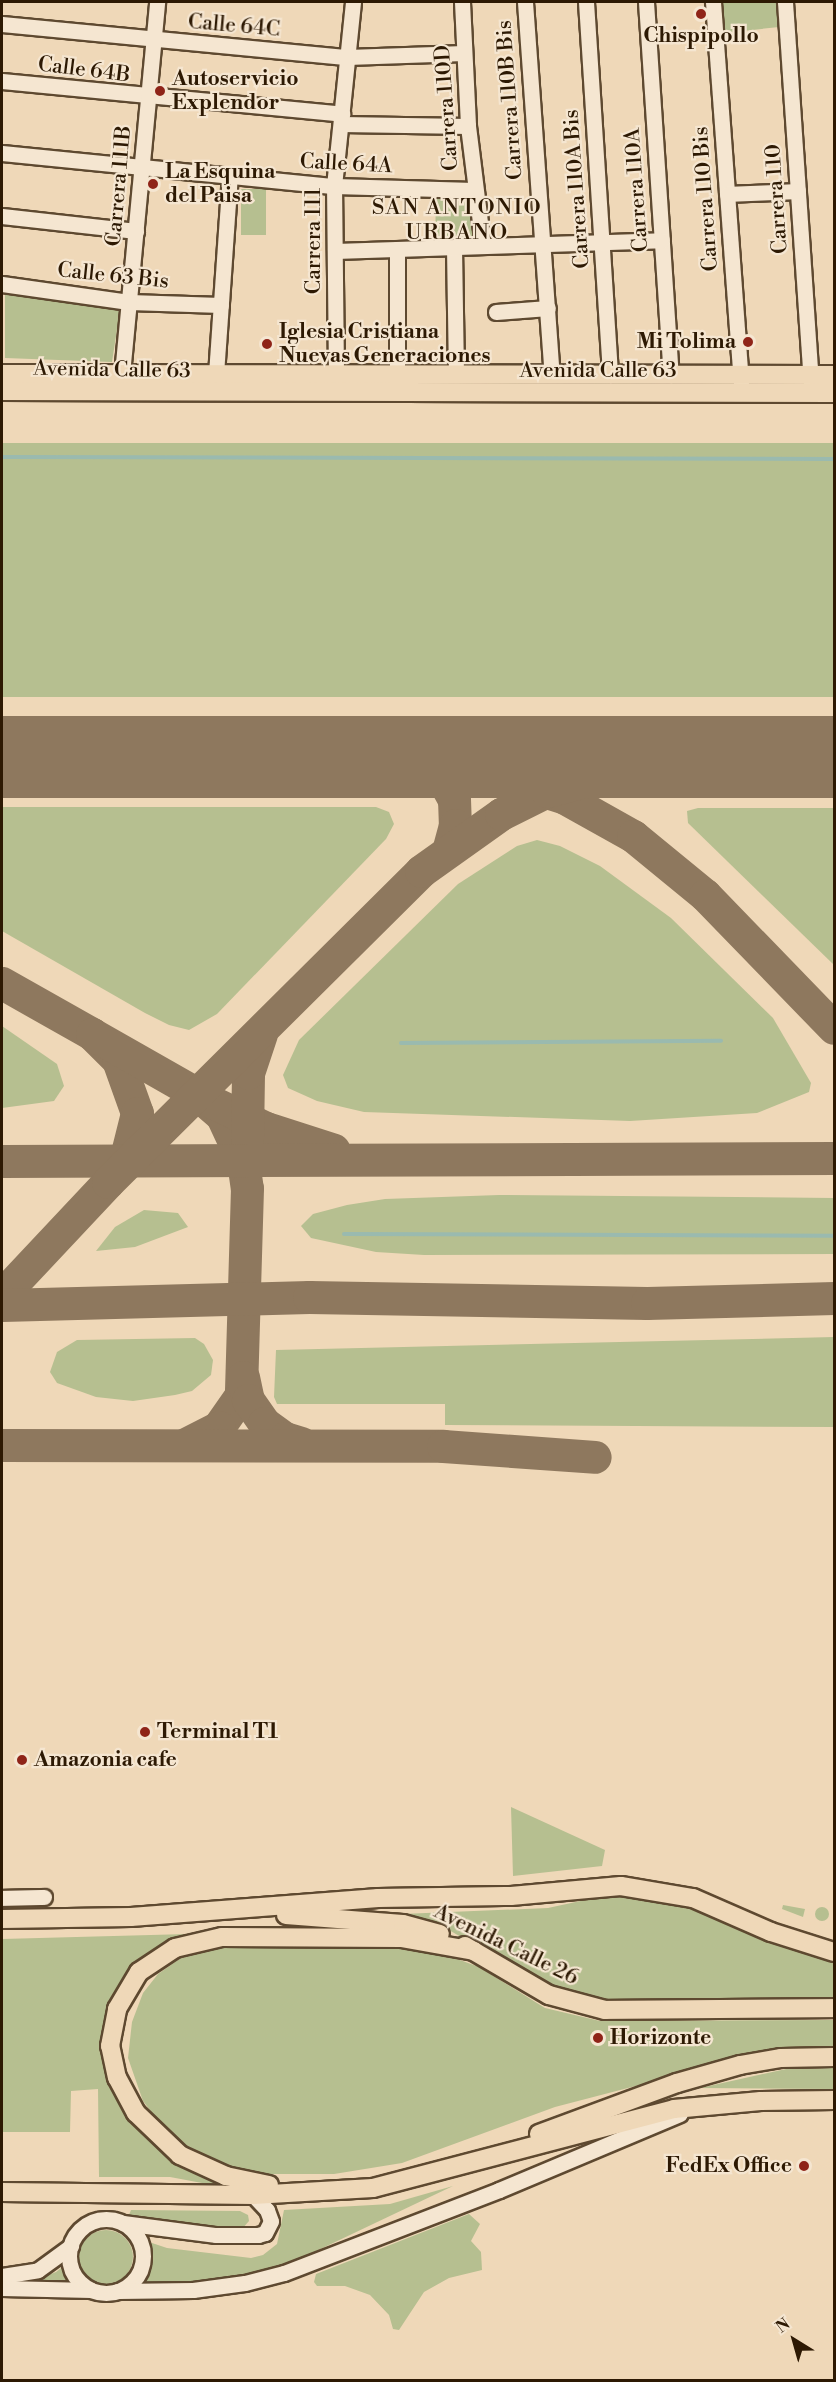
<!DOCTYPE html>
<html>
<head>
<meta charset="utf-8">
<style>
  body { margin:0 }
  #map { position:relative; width:836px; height:2382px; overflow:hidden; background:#efd8b8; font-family:"Libre Bodoni",serif }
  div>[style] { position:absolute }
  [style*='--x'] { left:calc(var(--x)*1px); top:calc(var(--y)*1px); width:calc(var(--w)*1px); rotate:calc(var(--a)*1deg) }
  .green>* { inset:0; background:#b6bf90; transform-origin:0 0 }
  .round { border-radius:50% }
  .stream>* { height:4px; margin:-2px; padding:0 2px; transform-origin:2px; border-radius:2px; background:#9abaaf }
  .taxiway>* { height:33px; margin:-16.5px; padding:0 16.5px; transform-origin:16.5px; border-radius:16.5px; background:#8e785e }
  .runway>* { height:82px; margin:-41px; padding:0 41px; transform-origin:41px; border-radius:41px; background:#8e785e }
  .roads { filter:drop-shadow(2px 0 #5e4930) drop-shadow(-2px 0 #5e4930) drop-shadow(0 2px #5e4930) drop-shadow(0 -2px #5e4930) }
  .minor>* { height:15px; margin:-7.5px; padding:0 7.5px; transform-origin:7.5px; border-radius:7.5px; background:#f5e6d1 }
  .minor>.ring { margin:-7.5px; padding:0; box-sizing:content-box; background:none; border:15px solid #f5e6d1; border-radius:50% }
  .major>* { height:18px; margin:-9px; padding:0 9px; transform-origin:9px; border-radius:9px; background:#efd8b8 }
  .dots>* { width:16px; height:16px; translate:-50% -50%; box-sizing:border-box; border:3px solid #f5e6d1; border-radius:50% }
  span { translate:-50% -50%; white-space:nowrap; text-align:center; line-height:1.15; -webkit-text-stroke:4.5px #f5e6d1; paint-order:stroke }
  .street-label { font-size:21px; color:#2d1903 }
  .poi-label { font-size:21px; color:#2d1903; font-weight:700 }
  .left { translate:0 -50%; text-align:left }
  .right { translate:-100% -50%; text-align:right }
  .neighbourhood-label { font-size:22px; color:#2d1903; letter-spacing:1.5px }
  .frame { position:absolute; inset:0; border:3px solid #2d1903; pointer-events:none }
  .north { position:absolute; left:764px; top:2310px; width:60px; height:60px; -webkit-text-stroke:4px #f5e6d1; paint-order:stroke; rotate:323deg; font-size:16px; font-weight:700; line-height:24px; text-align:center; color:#2d1903 }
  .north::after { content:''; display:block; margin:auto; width:21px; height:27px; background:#2d1903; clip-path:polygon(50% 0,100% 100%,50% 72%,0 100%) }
</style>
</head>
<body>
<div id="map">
  <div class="green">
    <div style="clip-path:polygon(720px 2px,777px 2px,779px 27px,724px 33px)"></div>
    <div style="left:241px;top:189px;width:25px;height:46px"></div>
    <div style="clip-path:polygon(472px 195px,477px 243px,435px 244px,436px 196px)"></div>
    <div style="clip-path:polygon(5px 292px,120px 310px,112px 362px,5px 358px)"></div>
    <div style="left:2px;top:443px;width:832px;height:254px"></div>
    <div style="clip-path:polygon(2px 807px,376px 807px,389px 812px,394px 824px,386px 839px,217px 1014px,189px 1030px,169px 1025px,145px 1013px,2px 931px)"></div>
    <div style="clip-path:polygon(698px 808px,834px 808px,834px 965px,688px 823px,687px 811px)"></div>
    <div style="clip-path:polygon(537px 840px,560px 846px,600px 866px,671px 918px,773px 1018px,811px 1083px,809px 1092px,757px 1113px,630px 1121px,364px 1112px,317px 1101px,288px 1088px,283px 1075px,299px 1040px,458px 884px,517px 846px)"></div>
    <div style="clip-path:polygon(2px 1026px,57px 1064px,64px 1086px,54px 1101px,2px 1108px)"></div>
    <div style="clip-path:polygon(499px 1195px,834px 1198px,834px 1254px,424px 1255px,376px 1252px,311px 1238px,301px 1226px,313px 1214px,347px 1205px,385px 1199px)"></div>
    <div style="clip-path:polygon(144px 1210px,178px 1213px,188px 1227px,135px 1247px,96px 1251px,115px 1227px)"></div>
    <div style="clip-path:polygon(834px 1337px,834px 1427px,445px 1425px,445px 1404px,277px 1404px,274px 1397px,276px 1350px)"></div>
    <div style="clip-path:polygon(195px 1338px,204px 1344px,213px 1360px,211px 1375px,192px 1391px,175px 1395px,133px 1401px,96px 1397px,57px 1383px,50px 1372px,57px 1352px,77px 1340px)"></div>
    <div style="clip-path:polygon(511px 1807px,605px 1850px,602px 1866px,513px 1876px)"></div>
    <div style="clip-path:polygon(608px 1895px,657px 1896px,800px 1951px,834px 1958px,834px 1999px,601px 2002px,557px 1993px,449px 1930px,402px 1914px,548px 1908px)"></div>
    <div style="clip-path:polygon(783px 1905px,805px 1909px,803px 1917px,782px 1909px)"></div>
    <div class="round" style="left:815px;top:1907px;width:14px;height:14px"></div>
    <div style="clip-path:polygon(188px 1934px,153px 1952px,126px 1978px,112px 2086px,128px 2116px,176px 2161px,212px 2180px,250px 2192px,170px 2177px,99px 2177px,98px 2089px,71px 2091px,70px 2132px,2px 2132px,2px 1939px)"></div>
    <div style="clip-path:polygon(223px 1943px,419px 1945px,479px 1967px,545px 2008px,600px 2021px,834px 2020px,834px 2047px,777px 2049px,555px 2107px,402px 2163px,334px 2174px,244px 2174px,189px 2150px,171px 2138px,143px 2101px,128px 2058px,132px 2022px,143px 1993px,158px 1974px,181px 1958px)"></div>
    <div style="clip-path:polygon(834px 2068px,834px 2089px,700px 2088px,786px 2069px)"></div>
    <div style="clip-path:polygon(453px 2186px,291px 2263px,235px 2277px,141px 2286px,150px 2268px,149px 2242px,167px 2248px,251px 2258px,263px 2255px,277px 2244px,284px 2210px,390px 2204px)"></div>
    <div style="clip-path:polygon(131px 2210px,240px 2211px,248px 2215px,249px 2221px,242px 2229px,165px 2224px,129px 2215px)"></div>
    <div style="clip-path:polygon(469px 2214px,480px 2224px,471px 2241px,481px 2252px,482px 2270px,449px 2278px,424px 2292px,399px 2330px,393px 2329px,389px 2315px,370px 2295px,345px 2286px,317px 2286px,314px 2282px,316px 2274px)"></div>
    <div class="round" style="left:79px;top:2230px;width:54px;height:54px"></div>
    <div style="clip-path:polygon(65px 2265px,72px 2281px,33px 2281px,56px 2272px)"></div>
  </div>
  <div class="stream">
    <div style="--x:2;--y:457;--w:832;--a:0.14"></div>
    <div style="--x:401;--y:1043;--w:320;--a:-0.4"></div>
    <div style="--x:344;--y:1234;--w:490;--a:0.2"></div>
  </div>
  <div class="taxiway">
    <div style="--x:419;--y:757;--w:29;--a:41"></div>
    <div style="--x:441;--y:776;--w:26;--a:61"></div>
    <div style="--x:454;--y:799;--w:26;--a:88"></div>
    <div style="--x:455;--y:825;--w:27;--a:105"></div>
    <div style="--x:436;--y:757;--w:135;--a:17.6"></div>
    <div style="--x:565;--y:798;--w:78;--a:29.2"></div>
    <div style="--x:633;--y:836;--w:93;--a:39.3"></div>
    <div style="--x:705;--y:895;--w:185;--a:45.9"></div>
    <div style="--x:2;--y:983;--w:103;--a:29.5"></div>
    <div style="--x:92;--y:1034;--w:37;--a:45"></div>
    <div style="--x:118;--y:1060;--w:56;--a:70.3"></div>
    <div style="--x:137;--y:1113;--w:49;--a:104"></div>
    <div style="--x:92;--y:1034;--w:121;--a:29.7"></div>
    <div style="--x:197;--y:1094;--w:33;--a:41"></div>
    <div style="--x:222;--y:1116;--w:50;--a:65"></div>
    <div style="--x:243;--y:1161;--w:27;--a:82"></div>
    <div style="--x:247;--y:1188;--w:207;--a:91.7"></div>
    <div style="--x:241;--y:1395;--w:39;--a:125"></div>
    <div style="--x:219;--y:1427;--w:38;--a:153"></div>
    <div style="--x:212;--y:1102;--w:60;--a:25.7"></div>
    <div style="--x:266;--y:1128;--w:71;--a:17.9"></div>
    <div style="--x:247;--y:1138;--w:65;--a:-89.1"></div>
    <div style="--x:248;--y:1073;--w:41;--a:-71.6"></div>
    <div style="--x:2;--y:1161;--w:832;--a:-0.21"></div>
    <div style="--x:2;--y:1295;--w:155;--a:-46.8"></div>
    <div style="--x:108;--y:1182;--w:441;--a:-44.8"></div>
    <div style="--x:421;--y:871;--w:98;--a:-35.5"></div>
    <div style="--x:501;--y:814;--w:51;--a:-26.6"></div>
    <div style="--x:547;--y:791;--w:85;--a:-14.4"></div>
    <div style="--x:629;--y:770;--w:72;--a:-10.4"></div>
    <div style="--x:2;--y:1305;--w:307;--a:-1.5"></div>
    <div style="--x:309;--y:1297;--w:338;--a:1"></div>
    <div style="--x:647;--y:1303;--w:187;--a:-1.5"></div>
    <div style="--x:243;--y:1377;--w:24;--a:78"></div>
    <div style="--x:248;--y:1400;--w:28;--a:55"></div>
    <div style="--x:264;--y:1423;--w:26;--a:36"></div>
    <div style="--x:285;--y:1438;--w:17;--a:17"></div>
    <div style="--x:2;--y:1445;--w:441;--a:0.1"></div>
    <div style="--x:443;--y:1446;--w:152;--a:4.1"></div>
  </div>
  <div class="runway">
    <div style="--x:2;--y:757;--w:832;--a:0"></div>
  </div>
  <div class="roads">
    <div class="minor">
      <div style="--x:462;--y:2;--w:124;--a:87.2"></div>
      <div style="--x:468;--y:126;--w:121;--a:82.9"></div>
      <div style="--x:525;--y:2;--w:374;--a:85.9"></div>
      <div style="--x:586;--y:2;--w:374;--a:86.3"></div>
      <div style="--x:646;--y:2;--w:374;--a:86.2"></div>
      <div style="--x:713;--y:2;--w:383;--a:85.8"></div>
      <div style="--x:785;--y:2;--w:384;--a:86.1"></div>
      <div style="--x:2;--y:24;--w:347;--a:5.5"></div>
      <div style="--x:347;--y:57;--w:117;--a:-2"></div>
      <div style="--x:2;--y:81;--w:342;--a:5.5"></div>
      <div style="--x:341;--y:124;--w:127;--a:0.9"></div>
      <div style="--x:2;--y:153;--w:334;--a:5.7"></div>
      <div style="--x:334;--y:186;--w:140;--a:1.6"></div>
      <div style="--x:727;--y:194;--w:71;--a:-2.4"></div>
      <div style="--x:2;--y:216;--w:135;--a:6.4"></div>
      <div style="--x:454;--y:247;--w:128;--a:89.1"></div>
      <div style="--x:335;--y:251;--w:327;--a:-1.9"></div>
      <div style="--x:2;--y:284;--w:128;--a:8.1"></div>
      <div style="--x:129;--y:302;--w:92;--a:1.9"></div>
      <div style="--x:496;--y:312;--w:52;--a:-4.4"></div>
      <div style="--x:122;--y:374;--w:374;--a:-84.6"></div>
      <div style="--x:216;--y:374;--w:198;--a:-86"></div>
      <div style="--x:336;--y:374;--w:188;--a:-90.6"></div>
      <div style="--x:334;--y:186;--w:185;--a:-84.1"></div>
      <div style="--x:397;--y:374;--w:125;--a:-90"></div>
      <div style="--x:2;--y:1898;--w:42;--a:-1.4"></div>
      <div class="ring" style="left:69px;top:2219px;width:59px;height:59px"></div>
      <div style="--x:123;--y:2223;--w:94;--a:7.4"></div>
      <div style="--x:216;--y:2235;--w:42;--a:0"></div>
      <div style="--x:258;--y:2235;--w:7;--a:-16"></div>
      <div style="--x:265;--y:2233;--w:13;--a:-63"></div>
      <div style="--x:271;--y:2221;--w:12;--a:-110"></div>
      <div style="--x:267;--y:2210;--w:21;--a:-133"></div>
      <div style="--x:2;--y:2276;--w:36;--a:-9"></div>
      <div style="--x:38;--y:2270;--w:41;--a:-36"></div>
      <div style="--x:2;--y:2288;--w:89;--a:1.3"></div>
      <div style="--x:118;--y:2291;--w:75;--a:-0.8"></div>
      <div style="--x:193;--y:2290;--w:52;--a:-7.7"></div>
      <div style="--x:245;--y:2283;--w:40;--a:-14.4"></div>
      <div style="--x:284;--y:2273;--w:230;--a:-21.1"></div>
      <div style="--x:499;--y:2190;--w:196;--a:-22.8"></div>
    </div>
    <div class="major">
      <div style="--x:2;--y:374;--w:832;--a:0.07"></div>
      <div style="--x:2;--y:391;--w:832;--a:0.14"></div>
      <div style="--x:286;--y:1915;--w:117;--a:4.4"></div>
      <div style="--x:403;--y:1924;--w:38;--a:15"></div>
      <div style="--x:2;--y:1919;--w:129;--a:-0.9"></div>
      <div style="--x:131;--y:1917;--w:248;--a:-4.4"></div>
      <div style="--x:378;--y:1898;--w:133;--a:-0.9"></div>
      <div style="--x:511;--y:1896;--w:110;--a:-5.2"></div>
      <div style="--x:621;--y:1886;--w:73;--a:9.5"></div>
      <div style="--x:693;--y:1898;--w:85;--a:23.6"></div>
      <div style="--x:771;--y:1932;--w:66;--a:17.6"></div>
      <div style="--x:465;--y:1946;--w:97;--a:30.3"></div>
      <div style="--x:549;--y:1995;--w:58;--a:15"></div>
      <div style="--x:605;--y:2010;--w:229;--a:-0.5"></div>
      <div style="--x:539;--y:2134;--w:147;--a:-20.3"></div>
      <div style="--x:677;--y:2083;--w:66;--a:-15.9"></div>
      <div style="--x:740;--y:2065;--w:42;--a:-9.7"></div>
      <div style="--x:781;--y:2058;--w:53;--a:-1.1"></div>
      <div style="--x:269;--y:2185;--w:44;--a:-168.2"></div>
      <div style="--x:226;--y:2176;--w:51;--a:-155.5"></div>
      <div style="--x:180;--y:2155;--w:61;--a:-136.3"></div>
      <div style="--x:136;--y:2113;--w:40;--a:-118"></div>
      <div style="--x:117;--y:2078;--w:33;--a:-102"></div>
      <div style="--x:110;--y:2046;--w:38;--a:-79"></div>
      <div style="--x:117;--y:2009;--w:43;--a:-59.3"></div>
      <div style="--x:139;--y:1972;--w:43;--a:-33.7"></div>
      <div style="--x:175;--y:1948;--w:48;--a:-13.2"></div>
      <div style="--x:222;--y:1937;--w:179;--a:0.3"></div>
      <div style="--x:401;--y:1938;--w:74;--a:10.1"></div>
      <div style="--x:2;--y:2192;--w:251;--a:0.7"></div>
      <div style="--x:253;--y:2195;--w:120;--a:-3.3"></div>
      <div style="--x:373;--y:2188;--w:311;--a:-14.7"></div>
      <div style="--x:674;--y:2109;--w:87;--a:-5.3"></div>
      <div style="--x:761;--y:2101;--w:73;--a:-0.8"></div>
    </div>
  </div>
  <div class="dots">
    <div style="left:701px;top:14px;background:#8f2418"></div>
    <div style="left:160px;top:91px;background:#8f2418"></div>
    <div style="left:153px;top:184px;background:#8f2418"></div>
    <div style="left:748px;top:342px;background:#8f2418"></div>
    <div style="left:267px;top:344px;background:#8f2418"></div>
    <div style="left:145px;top:1732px;background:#8f2418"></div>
    <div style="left:22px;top:1760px;background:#8f2418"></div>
    <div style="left:598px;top:2038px;background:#8f2418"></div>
    <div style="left:804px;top:2166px;background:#8f2418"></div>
  </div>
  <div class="street-label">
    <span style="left:234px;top:26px;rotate:5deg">Calle 64C</span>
    <span style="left:84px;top:70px;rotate:7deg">Calle 64B</span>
    <span style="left:510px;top:100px;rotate:-94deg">Carrera 110B Bis</span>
    <span style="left:447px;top:108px;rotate:-94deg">Carrera 110D</span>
    <span style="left:346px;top:164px;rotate:3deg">Calle 64A</span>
    <span style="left:119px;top:186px;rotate:-85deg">Carrera 111B</span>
    <span style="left:577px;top:189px;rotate:-94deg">Carrera 110A Bis</span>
    <span style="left:637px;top:190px;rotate:-94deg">Carrera 110A</span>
    <span style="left:706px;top:199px;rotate:-94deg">Carrera 110 Bis</span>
    <span style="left:777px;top:199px;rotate:-94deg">Carrera 110</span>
    <span style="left:314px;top:241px;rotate:-90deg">Carrera 111</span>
    <span style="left:113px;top:276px;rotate:6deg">Calle 63 Bis</span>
    <span style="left:112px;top:370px;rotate:1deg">Avenida Calle 63</span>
    <span style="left:598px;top:371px">Avenida Calle 63</span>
    <span style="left:506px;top:1945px;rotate:26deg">Avenida Calle 26</span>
  </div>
  <div class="poi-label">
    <span style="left:701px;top:36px">Chispipollo</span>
    <span class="left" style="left:172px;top:91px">Autoservicio<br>Explendor</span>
    <span class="left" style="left:165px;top:184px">La Esquina<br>del Paisa</span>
    <span class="left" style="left:279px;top:344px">Iglesia Cristiana<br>Nuevas Generaciones</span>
    <span class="right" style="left:736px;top:342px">Mi Tolima</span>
    <span class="left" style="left:157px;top:1732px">Terminal T1</span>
    <span class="left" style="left:34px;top:1760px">Amazonia cafe</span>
    <span class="left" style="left:610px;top:2038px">Horizonte</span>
    <span class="right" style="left:792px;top:2166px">FedEx Office</span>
  </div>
  <div class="neighbourhood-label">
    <span style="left:457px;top:220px">SAN ANTONIO<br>URBANO</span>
  </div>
  <div class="frame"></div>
  <div class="north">N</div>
</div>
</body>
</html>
